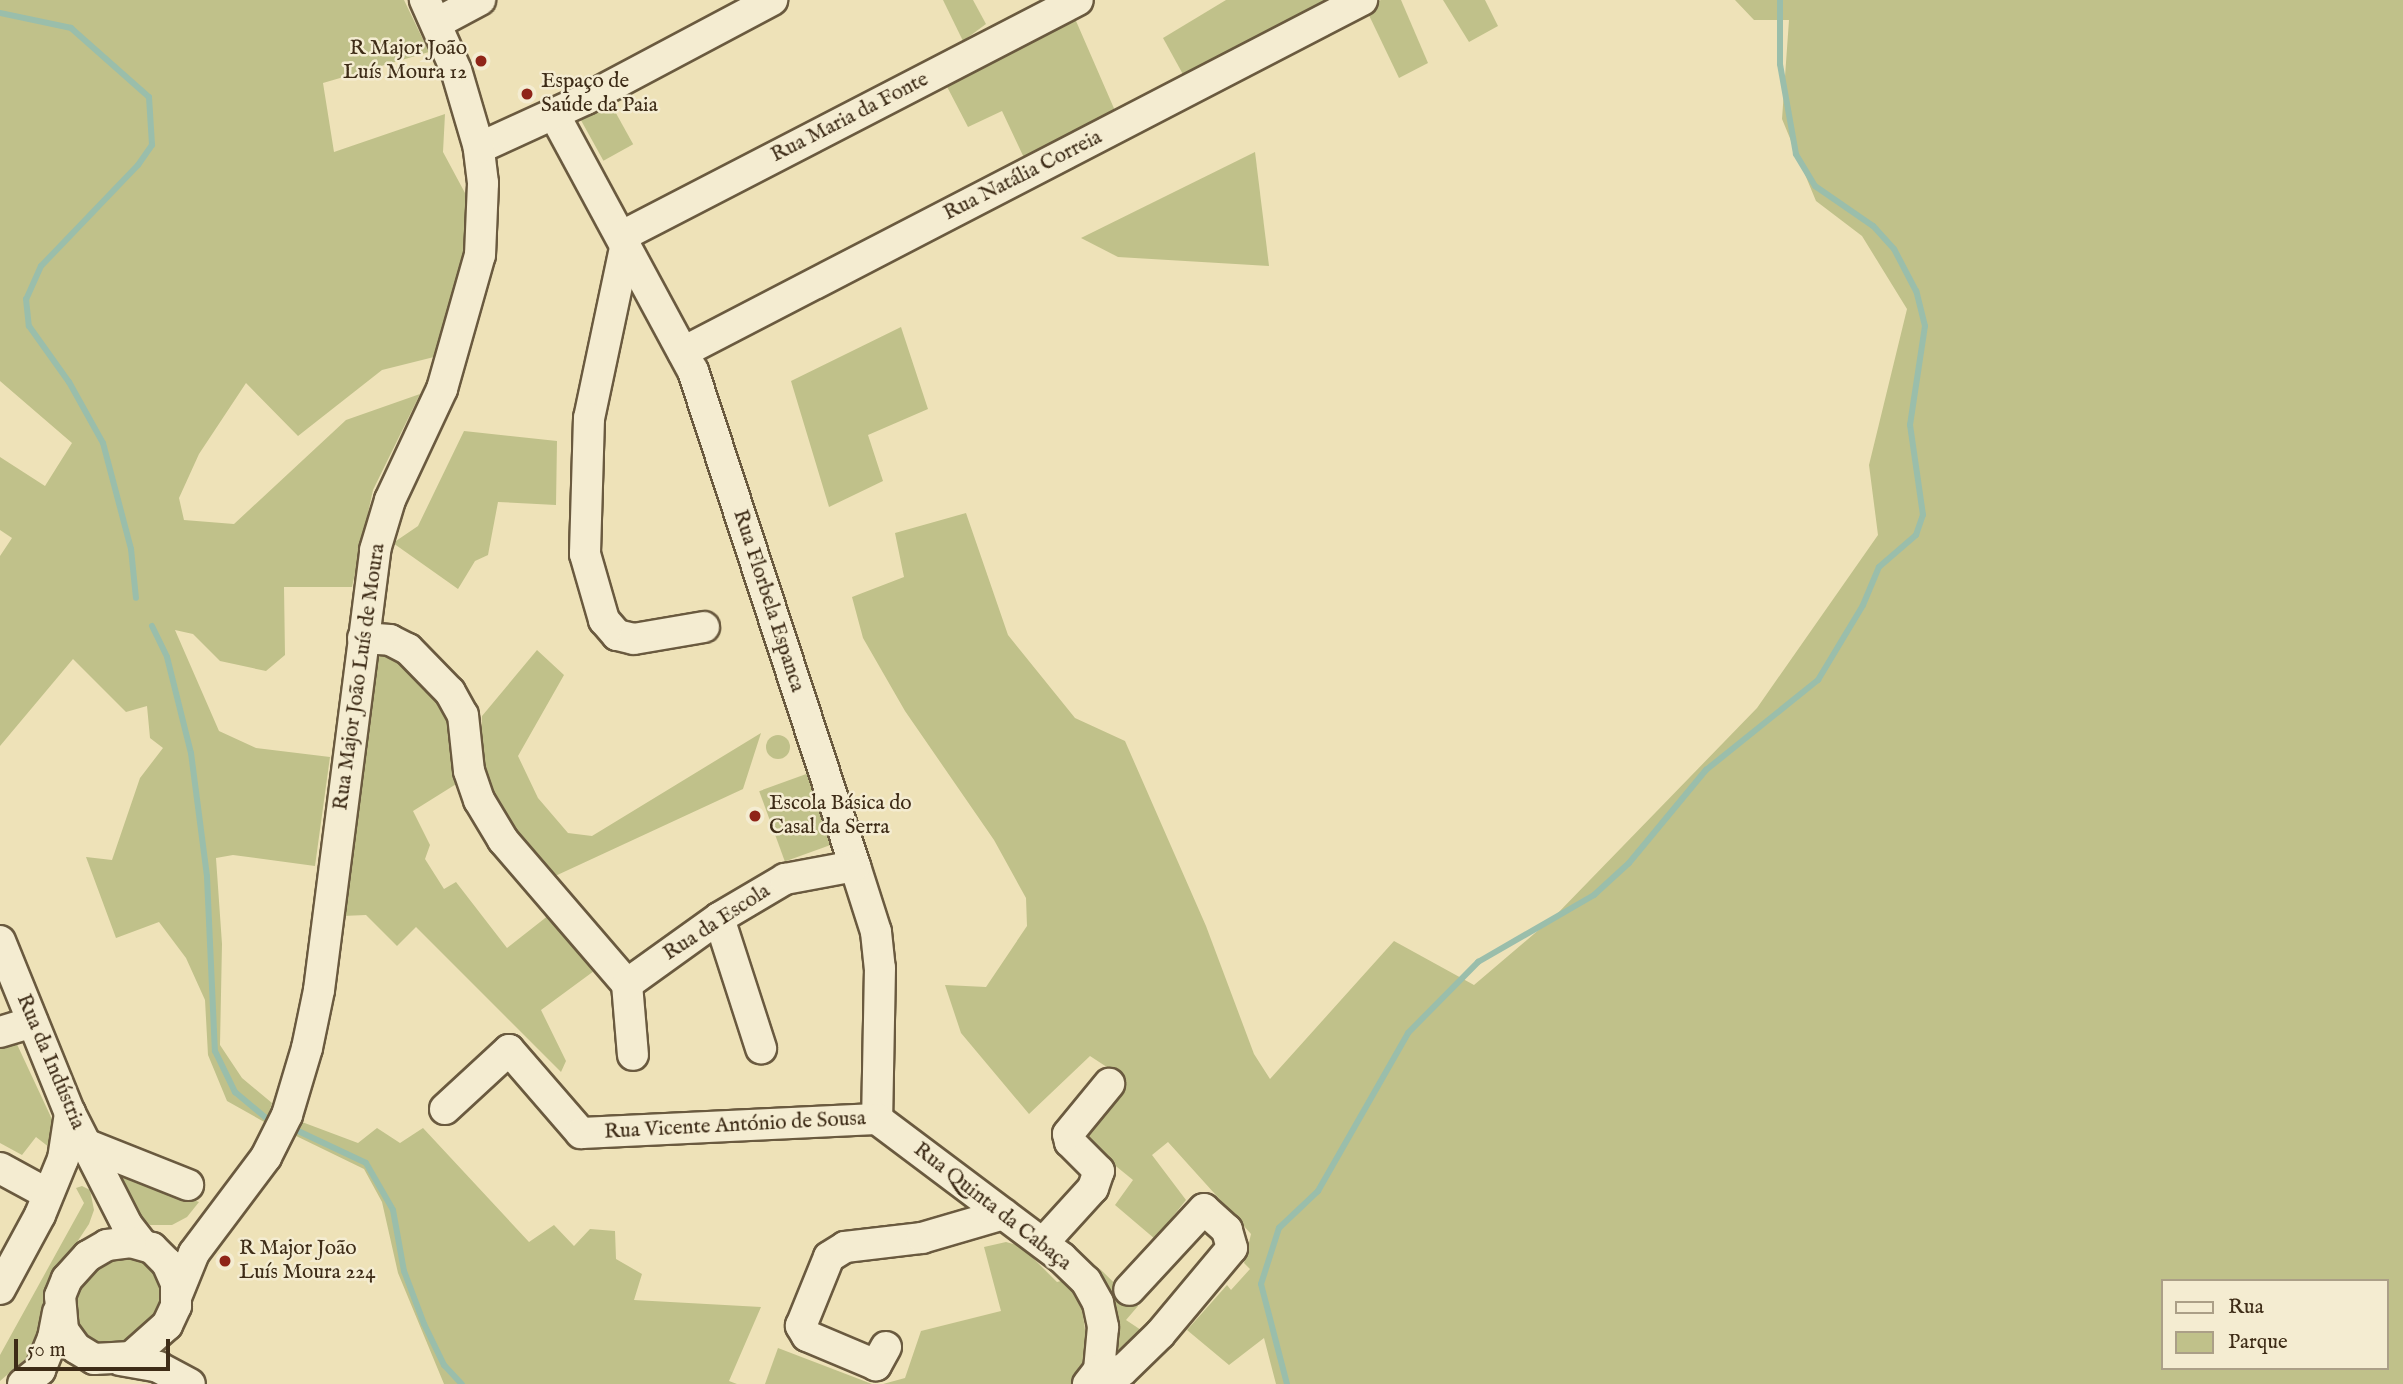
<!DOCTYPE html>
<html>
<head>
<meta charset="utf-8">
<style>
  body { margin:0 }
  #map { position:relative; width:2403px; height:1384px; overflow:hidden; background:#eee2b8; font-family:"IM FELL English",serif }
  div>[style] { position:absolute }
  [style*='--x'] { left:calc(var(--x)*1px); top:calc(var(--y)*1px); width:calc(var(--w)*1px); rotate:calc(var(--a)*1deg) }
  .green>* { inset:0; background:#c0c18a; transform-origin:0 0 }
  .round { border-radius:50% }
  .stream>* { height:6px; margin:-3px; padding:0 3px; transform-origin:3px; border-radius:3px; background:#9abeab }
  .roads { filter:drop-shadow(2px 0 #6a5a3f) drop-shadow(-2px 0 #6a5a3f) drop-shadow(0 2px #6a5a3f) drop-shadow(0 -2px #6a5a3f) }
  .minor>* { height:30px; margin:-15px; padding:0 15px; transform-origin:15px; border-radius:15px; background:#f4ecd1 }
  .dots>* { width:19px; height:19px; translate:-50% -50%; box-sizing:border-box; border:4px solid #f4ecd1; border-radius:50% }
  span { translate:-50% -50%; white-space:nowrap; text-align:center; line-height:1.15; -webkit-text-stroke:5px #f4ecd1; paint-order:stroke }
  .poi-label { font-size:21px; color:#3e2c17 }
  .right { translate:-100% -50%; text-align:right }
  .left { translate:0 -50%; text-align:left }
  .street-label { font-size:21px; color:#3e2c17 }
  .legend { position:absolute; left:2161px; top:1279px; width:228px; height:91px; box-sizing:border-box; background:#f4ecd1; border:2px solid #ab9f87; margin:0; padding:9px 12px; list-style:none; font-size:21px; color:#3e2c17 }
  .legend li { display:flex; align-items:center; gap:14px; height:35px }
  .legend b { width:35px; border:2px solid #ab9f87 }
  .scale { position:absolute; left:14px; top:1339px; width:156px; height:32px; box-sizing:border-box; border:4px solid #3e2c17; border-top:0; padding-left:9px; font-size:21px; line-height:24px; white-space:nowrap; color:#3e2c17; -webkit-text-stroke:5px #f4ecd1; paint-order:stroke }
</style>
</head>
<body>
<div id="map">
  <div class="green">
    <div style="clip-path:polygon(0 0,404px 0,429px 52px,323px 83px,334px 152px,445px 114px,443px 152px,465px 193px,466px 244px,438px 356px,382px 370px,298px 436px,246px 383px,199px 454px,179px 498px,184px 520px,234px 524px,346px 420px,420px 394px,373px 490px,352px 587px,284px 587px,285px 655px,266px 671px,220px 661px,193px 634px,175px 630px,219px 731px,256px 748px,330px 757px,315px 866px,233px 855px,216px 858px,222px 944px,220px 1045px,242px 1078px,272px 1103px,266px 1123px,227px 1101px,208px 1055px,205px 1000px,186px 958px,159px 922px,116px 938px,86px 857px,112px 860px,140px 778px,163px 748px,150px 738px,147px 706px,126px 712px,73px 659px,0 746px,0 556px,12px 538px,0 530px,0 457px,45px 486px,72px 443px,0 381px)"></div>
    <div style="clip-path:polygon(943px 0,973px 0,986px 24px,963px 41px)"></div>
    <div style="clip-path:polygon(1226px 0,1330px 0,1185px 78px,1163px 38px)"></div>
    <div style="clip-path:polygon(1381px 0,1401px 0,1428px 63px,1399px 78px,1365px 7px)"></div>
    <div style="clip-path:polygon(1443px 0,1485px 0,1498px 26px,1469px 42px)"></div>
    <div style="clip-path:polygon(evenodd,1735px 0,2403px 0,2403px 1384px,1276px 1384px,1264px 1338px,1229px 1365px,1187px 1330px,1227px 1285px,1231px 1290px,1250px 1269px,1244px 1263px,1251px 1234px,1168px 1142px,1152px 1155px,1186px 1200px,1155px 1239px,1115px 1205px,1133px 1180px,1085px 1141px,1084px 1134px,1125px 1083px,1122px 1077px,1090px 1056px,1029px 1114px,961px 1033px,945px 985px,986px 987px,1027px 926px,1026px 898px,994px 840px,905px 711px,863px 638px,852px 597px,904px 577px,895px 533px,966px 513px,1008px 635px,1075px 718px,1125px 741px,1206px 926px,1254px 1054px,1270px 1079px,1394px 941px,1474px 985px,1555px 916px,1757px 708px,1878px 535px,1869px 465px,1907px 309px,1862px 236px,1816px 201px,1782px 119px,1789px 20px,1754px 20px,1735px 0,2163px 1281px,2387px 1281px,2387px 1368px,2163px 1368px,2163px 1281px)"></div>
    <div style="clip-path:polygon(1073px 14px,1116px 113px,1026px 162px,1002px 111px,968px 127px,943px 79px)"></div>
    <div style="left:607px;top:97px;width:54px;height:34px;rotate:61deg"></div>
    <div style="clip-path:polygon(1255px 152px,1269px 266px,1118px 257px,1081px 238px)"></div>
    <div style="clip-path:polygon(901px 327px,928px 409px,868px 435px,883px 481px,829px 507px,791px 381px)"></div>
    <div style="clip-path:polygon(464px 431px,557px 441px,556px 505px,498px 502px,488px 555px,475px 561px,458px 589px,393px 543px,418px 526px)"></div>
    <div style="clip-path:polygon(537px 650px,564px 675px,518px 756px,538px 798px,568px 833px,592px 836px,761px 733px,743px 789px,553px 877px,503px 811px,480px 766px,482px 716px)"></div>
    <div style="clip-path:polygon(382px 653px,398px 654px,452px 717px,461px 781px,413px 811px,430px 845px,425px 859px,444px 889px,456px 882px,507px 948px,549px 915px,594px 971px,541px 1010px,566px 1061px,561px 1072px,416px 927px,397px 946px,366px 915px,342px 916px,374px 665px)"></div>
    <div class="round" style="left:766px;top:735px;width:24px;height:24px"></div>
    <div style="left:809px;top:773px;width:75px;height:53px;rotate:70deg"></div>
    <div style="clip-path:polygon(15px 1040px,57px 1130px,54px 1151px,36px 1137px,22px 1155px,0 1143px,0 1046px)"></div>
    <div style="clip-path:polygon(294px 1119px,358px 1143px,377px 1128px,400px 1143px,423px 1128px,529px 1242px,554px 1225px,574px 1246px,590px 1229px,615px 1231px,616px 1259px,642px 1274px,634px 1300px,761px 1307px,729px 1381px,737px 1384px,444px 1384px,398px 1273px,382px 1202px,364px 1169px,290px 1133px)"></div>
    <div style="clip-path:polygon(121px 1175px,199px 1202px,187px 1217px,172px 1225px,150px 1225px,138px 1214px)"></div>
    <div style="clip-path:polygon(82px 1186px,90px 1190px,94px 1210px,89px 1224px,44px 1292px,41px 1336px,29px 1356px,0 1381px,0 1355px,84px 1203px,76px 1188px)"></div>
    <div style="clip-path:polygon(1006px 1242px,1021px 1246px,1057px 1282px,1065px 1280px,1074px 1290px,1082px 1307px,1088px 1353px,1072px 1384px,883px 1384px,905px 1378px,921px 1331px,1001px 1311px,984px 1247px)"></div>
    <div style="clip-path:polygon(134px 1255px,150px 1263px,161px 1280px,160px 1307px,129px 1340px,99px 1345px,84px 1336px,73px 1318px,76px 1289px,110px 1258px)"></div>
    <div style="clip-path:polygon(1100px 1269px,1138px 1306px,1126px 1320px,1144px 1332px,1115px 1362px,1114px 1319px)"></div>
    <div style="clip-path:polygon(778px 1348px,872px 1384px,765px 1384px)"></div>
  </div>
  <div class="stream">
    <div style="--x:0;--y:13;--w:73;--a:11.9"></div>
    <div style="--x:71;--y:28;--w:104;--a:41.5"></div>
    <div style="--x:149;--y:97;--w:48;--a:86.4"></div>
    <div style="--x:152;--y:145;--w:24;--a:125"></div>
    <div style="--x:138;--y:165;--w:140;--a:133.8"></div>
    <div style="--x:41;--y:266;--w:36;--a:114"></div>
    <div style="--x:26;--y:299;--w:27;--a:84"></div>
    <div style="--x:29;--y:326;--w:69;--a:54.5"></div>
    <div style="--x:69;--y:382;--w:70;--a:60.9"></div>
    <div style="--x:103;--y:443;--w:110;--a:75.2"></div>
    <div style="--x:131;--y:549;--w:49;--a:84.2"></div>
    <div style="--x:152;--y:626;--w:34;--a:64"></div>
    <div style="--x:167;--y:657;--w:99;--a:76"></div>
    <div style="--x:191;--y:753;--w:125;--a:82.6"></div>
    <div style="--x:207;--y:877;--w:174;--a:87.4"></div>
    <div style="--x:215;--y:1051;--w:46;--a:64"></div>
    <div style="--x:235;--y:1092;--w:39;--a:40"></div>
    <div style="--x:296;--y:1130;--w:77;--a:25.2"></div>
    <div style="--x:366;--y:1163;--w:54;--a:60.1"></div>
    <div style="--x:393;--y:1210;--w:62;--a:79.8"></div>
    <div style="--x:404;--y:1271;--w:57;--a:69.3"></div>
    <div style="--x:424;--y:1324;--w:46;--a:64"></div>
    <div style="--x:444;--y:1365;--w:26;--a:47"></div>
    <div style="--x:1287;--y:1384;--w:103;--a:-104.6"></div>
    <div style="--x:1261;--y:1284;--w:59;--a:-72.2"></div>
    <div style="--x:1279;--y:1228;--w:54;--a:-43.5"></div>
    <div style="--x:1318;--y:1191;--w:182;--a:-60.3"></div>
    <div style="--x:1408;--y:1033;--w:100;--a:-45.4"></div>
    <div style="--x:1478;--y:962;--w:134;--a:-30"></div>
    <div style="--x:1594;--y:895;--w:47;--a:-42.4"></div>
    <div style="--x:1629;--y:863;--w:121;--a:-50.4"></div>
    <div style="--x:1706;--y:770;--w:144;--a:-38.8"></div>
    <div style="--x:1818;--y:680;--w:87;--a:-59"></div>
    <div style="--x:1863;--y:605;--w:41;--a:-67.2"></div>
    <div style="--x:1879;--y:567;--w:49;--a:-40.9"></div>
    <div style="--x:1916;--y:535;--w:21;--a:-71"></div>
    <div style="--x:1923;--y:515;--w:91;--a:-98.2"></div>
    <div style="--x:1910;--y:425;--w:100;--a:-81.4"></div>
    <div style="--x:1925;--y:326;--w:36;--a:-104"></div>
    <div style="--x:1916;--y:291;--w:47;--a:-117.6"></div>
    <div style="--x:1894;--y:249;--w:31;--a:-132"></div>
    <div style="--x:1873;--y:226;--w:70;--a:-145.4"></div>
    <div style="--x:1815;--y:186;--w:37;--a:-121"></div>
    <div style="--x:1796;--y:154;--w:91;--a:-100.1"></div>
    <div style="--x:1780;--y:64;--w:64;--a:-90"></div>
  </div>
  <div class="roads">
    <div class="minor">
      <div style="--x:437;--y:23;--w:49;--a:-28.1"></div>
      <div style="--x:554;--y:114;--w:292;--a:61.6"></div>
      <div style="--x:693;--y:371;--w:521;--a:71.88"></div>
      <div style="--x:855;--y:866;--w:69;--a:72.3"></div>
      <div style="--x:876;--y:932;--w:36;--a:84"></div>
      <div style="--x:880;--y:968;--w:151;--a:91.1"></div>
      <div style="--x:479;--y:148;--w:118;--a:-24.6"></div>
      <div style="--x:586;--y:99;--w:211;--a:-28"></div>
      <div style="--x:622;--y:236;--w:513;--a:-27.36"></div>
      <div style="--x:626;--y:243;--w:179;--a:101.9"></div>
      <div style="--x:589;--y:418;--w:136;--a:91.7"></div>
      <div style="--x:585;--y:554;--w:69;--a:73.9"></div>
      <div style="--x:604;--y:620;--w:20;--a:49"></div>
      <div style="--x:617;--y:635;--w:17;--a:13"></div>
      <div style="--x:634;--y:639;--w:71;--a:-9.7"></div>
      <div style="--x:683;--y:352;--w:765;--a:-27.4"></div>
      <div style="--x:363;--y:638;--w:27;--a:4"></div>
      <div style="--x:390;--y:640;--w:20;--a:27"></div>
      <div style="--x:408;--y:649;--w:60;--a:45.7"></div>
      <div style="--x:450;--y:692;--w:26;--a:61"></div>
      <div style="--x:463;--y:715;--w:56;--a:83.9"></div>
      <div style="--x:469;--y:771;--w:31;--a:71"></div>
      <div style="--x:479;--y:800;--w:47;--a:59"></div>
      <div style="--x:503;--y:840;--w:190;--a:49.3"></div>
      <div style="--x:627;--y:984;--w:71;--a:85.2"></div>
      <div style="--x:719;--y:918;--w:137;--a:72.1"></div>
      <div style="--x:0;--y:941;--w:186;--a:67.9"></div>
      <div style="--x:70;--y:1113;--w:126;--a:63"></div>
      <div style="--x:127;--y:1225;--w:24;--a:52"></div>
      <div style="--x:627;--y:984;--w:113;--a:-35.7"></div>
      <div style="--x:719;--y:918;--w:77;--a:-30.6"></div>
      <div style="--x:785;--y:879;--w:71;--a:-10.5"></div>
      <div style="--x:0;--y:1032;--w:34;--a:-17"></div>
      <div style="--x:445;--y:1109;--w:87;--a:-42.7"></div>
      <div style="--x:509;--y:1050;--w:110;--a:49.1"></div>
      <div style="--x:581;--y:1133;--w:296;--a:-2.7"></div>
      <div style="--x:877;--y:1119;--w:231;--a:36.9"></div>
      <div style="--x:1062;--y:1258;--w:33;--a:44"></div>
      <div style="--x:1086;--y:1281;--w:25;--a:61"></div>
      <div style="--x:1098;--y:1303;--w:25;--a:78"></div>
      <div style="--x:1103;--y:1327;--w:43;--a:95.3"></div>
      <div style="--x:1099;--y:1370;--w:18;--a:128"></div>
      <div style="--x:85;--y:1144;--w:111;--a:21.7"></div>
      <div style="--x:0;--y:1168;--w:52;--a:28.5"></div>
      <div style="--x:131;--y:1242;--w:22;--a:16"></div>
      <div style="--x:152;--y:1248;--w:21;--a:45"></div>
      <div style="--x:167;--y:1263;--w:22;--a:66"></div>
      <div style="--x:176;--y:1283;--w:23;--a:90"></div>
      <div style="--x:176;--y:1306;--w:21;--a:115"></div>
      <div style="--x:167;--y:1325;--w:48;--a:138.4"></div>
      <div style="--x:131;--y:1357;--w:37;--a:177"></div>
      <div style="--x:94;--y:1359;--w:21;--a:-149"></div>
      <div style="--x:76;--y:1348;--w:22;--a:-126"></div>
      <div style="--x:63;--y:1330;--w:34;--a:-95"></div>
      <div style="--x:60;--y:1296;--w:18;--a:-68"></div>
      <div style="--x:67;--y:1279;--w:31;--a:-48"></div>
      <div style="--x:88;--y:1256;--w:22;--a:-30"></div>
      <div style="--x:107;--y:1245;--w:24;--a:-7"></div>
      <div style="--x:1043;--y:1243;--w:74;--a:-47.7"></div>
      <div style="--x:1093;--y:1188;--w:18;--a:-71"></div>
      <div style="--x:1099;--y:1171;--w:41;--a:-135"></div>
      <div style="--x:1070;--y:1142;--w:8;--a:-104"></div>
      <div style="--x:1068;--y:1134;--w:65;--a:-50.6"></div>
      <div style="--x:0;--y:1289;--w:84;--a:-61.6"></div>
      <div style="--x:40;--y:1215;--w:61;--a:-67.7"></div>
      <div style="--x:63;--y:1159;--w:47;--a:-81.3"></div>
      <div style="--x:177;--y:1295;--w:45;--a:-68"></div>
      <div style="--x:194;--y:1253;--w:120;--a:-53.1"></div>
      <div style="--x:266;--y:1157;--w:47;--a:-63.4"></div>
      <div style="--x:287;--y:1115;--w:70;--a:-73.4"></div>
      <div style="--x:307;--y:1048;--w:59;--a:-78.3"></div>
      <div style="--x:319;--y:990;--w:444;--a:-82.7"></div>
      <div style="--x:375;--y:550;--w:52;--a:-73.3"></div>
      <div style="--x:390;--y:500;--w:123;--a:-64.9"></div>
      <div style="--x:442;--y:389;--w:139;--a:-74.2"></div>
      <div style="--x:480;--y:255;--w:72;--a:-87.6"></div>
      <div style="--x:483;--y:183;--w:35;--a:-97"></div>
      <div style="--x:479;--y:148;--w:81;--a:-106.4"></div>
      <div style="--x:456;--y:70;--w:77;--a:-113.9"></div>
      <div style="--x:886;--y:1347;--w:21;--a:119"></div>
      <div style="--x:876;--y:1365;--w:75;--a:-157.2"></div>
      <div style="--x:807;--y:1336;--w:12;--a:-121"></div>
      <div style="--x:801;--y:1326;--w:74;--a:-67.9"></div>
      <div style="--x:829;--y:1257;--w:19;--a:-32"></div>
      <div style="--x:845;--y:1247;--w:78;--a:-6.7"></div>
      <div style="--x:922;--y:1238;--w:85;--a:-16.3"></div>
      <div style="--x:120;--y:1360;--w:39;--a:10"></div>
      <div style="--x:158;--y:1367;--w:36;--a:28"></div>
      <div style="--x:1099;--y:1370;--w:23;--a:2"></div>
      <div style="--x:1122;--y:1371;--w:53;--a:-44.2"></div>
      <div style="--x:1160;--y:1334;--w:112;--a:-50.1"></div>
      <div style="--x:1232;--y:1248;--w:19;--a:-106"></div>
      <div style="--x:1227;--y:1230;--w:31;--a:-138"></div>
      <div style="--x:1204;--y:1209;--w:110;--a:132.8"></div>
      <div style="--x:23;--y:1384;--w:22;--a:-39"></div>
      <div style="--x:40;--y:1370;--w:35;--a:-68"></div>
      <div style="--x:53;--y:1338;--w:26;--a:-79"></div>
    </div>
  </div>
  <div class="dots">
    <div style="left:481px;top:61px;background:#8f2418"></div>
    <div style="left:527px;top:94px;background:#8f2418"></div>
    <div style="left:755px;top:816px;background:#8f2418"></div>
    <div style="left:225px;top:1261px;background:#8f2418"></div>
  </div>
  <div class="poi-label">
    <span class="right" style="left:467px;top:61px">R Major João<br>Luís Moura 12</span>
    <span class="left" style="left:541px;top:94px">Espaço de<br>Saúde da Paia</span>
    <span class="left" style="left:769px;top:816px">Escola Básica do<br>Casal da Serra</span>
    <span class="left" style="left:239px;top:1261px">R Major João<br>Luís Moura 224</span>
  </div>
  <div class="street-label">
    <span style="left:850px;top:118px;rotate:-27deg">Rua Maria da Fonte</span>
    <span style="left:1023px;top:176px;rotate:-27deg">Rua Natália Correia</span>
    <span style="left:768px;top:601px;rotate:72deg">Rua Florbela Espanca</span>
    <span style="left:360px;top:677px;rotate:-82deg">Rua Major João Luís de Moura</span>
    <span style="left:717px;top:923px;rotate:-33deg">Rua da Escola</span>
    <span style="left:50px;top:1062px;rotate:67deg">Rua da Indústria</span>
    <span style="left:735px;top:1126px;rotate:-3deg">Rua Vicente António de Sousa</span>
    <span style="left:992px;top:1207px;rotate:38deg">Rua Quinta da Cabaça</span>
  </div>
  <ul class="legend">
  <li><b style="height:9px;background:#f4ecd1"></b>Rua</li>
  <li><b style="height:19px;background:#c0c18a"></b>Parque</li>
  </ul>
  <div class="scale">50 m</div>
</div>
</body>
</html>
